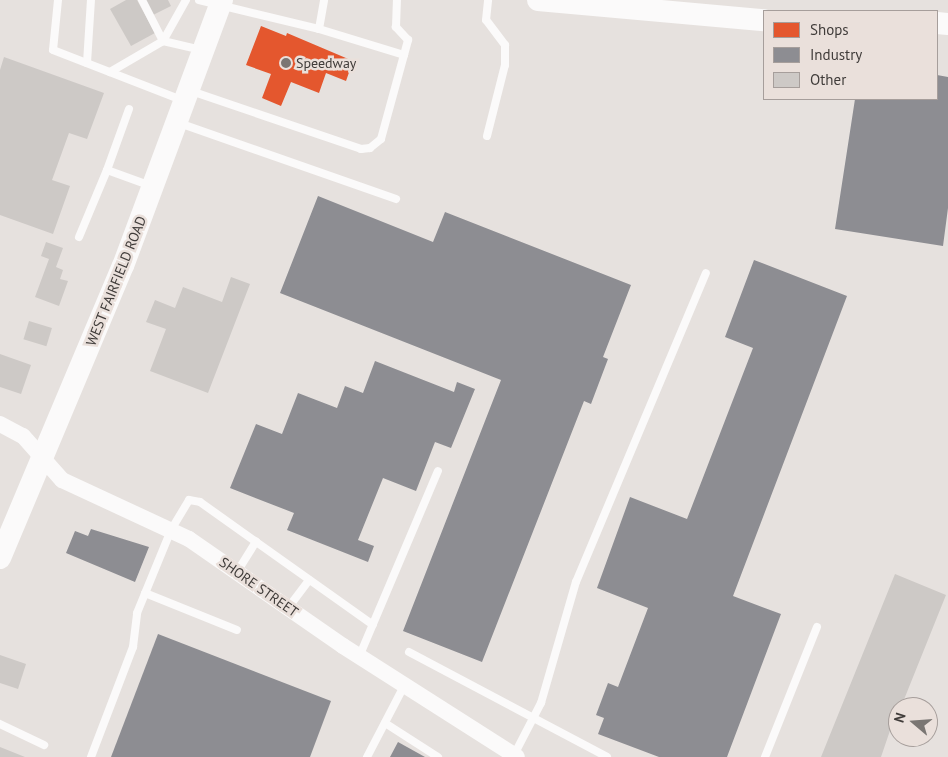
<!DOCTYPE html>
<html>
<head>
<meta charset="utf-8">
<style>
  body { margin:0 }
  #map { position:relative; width:948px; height:757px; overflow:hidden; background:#e6e1de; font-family:"PT Sans",sans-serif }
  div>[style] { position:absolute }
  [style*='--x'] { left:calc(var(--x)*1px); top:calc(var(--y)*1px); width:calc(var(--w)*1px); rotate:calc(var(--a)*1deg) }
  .shops>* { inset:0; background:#e4572e }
  .industry>* { inset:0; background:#8d8d92 }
  .building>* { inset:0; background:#cdc9c6; transform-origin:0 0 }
  .lane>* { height:8px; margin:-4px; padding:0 4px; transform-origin:4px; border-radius:4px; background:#fbfafa }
  .street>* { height:16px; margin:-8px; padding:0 8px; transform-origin:8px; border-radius:8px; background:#fbfafa }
  .secondary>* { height:22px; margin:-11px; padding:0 11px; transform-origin:11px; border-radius:11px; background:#fbfafa }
  .dots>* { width:14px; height:14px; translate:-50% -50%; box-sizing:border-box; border:2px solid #eae0db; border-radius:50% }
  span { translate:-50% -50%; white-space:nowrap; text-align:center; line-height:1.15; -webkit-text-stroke:5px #eae0db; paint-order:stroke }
  .poi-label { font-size:14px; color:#403c3a }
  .left { translate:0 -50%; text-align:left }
  .street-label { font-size:14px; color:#403c3a }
  .legend { position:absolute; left:763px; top:10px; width:175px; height:90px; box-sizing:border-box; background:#eae0db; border:1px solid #a69e9b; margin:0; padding:6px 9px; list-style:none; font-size:15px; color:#403c3a }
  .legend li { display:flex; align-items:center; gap:10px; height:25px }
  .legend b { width:25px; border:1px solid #a69e9b }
  .north { position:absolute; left:888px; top:697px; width:50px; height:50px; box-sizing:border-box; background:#eae0db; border:1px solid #a69e9b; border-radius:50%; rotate:288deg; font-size:14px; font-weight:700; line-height:20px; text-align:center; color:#403c3a }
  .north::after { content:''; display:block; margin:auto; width:18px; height:22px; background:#7a7673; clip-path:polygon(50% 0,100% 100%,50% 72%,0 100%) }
</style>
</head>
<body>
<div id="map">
  <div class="shops">
    <div style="clip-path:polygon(261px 26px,286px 36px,287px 33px,353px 61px,346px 81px,326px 73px,319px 93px,291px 82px,281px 106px,262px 98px,271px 74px,246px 65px)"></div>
  </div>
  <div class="industry">
    <div style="clip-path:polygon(937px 75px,948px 77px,948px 208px,943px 246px,835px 229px,855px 99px,937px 99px)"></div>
    <div style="clip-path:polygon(318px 196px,433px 242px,445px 212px,631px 285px,603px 357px,608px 359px,591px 404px,584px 401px,482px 662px,403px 631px,501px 380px,280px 293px)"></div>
    <div style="clip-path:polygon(754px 260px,847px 296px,733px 596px,781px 614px,727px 757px,659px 757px,598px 734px,604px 718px,596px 715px,608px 683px,618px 687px,648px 608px,597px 588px,630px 497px,687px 519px,753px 348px,725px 337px)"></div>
    <div style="clip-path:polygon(375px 361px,454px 392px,457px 382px,475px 389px,451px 448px,435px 442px,416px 491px,383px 478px,358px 540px,374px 546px,368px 562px,287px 530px,294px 513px,230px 488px,256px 424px,282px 434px,298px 393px,337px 408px,345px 386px,363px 393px)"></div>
    <div style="clip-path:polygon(91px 529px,149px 547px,135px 582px,66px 553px,75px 531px,88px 536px)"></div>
    <div style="clip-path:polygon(158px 634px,331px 701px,310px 757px,111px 757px)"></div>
    <div style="clip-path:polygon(398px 742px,425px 757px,390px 757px)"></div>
  </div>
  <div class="building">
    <div style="clip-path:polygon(126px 0,137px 0,155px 33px,131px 46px,110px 9px)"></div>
    <div style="clip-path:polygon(145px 0,168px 0,171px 6px,153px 15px)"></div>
    <div style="clip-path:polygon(4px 57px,104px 93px,87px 139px,69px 133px,52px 180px,70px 186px,53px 234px,0 215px,0 70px)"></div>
    <div style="clip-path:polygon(46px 242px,63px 248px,56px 267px,63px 270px,60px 279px,68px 281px,59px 306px,35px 297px,49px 259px,41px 256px)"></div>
    <div style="clip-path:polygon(231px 277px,250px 284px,208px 393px,150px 371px,166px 329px,146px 322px,155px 300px,175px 308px,183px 287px,222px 302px)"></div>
    <div style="left:29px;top:321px;width:24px;height:19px;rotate:17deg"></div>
    <div style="clip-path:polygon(0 354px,31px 365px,21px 394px,0 387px)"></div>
    <div style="clip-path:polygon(895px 574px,946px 595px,901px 707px,898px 707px,881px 757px,821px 757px)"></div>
    <div style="clip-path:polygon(0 655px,26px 664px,18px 689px,0 683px)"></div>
    <div style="clip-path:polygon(0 747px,25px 757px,0 757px)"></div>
  </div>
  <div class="lane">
    <div style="--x:58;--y:0;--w:50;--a:95.7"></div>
    <div style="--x:53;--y:50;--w:138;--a:21.2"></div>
    <div style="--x:142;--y:0;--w:46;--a:62.9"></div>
    <div style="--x:199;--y:0;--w:123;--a:13.6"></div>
    <div style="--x:319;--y:29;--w:89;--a:17"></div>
    <div style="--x:319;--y:29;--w:29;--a:-80"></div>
    <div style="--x:163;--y:41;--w:47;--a:-60.7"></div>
    <div style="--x:87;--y:63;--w:63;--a:-86.4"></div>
    <div style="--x:110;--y:72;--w:61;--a:-30.3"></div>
    <div style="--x:163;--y:41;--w:39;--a:13"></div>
    <div style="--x:191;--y:91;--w:180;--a:18.8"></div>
    <div style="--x:361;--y:149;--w:9;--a:-6"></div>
    <div style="--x:370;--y:148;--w:14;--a:-39"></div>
    <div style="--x:381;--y:139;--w:103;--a:-74.7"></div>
    <div style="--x:408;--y:40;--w:18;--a:-133"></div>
    <div style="--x:396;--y:27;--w:27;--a:-88"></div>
    <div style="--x:129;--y:109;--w:65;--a:109.8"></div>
    <div style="--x:107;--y:170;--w:47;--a:20"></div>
    <div style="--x:179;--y:123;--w:230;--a:19.3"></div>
    <div style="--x:487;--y:136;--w:73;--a:-75.8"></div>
    <div style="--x:505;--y:65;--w:20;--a:-90"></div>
    <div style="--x:505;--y:45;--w:31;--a:-127"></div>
    <div style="--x:486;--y:20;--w:20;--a:-84"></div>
    <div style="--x:79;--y:237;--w:73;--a:-67.3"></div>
    <div style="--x:237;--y:572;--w:36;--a:-58"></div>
    <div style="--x:145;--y:593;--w:99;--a:21.9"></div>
    <div style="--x:288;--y:608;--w:35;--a:-53"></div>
    <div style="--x:409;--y:652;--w:224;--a:27.9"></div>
    <div style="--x:359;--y:657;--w:202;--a:-67"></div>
    <div style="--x:385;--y:723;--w:63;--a:32.7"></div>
    <div style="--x:0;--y:724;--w:49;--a:25.5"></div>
    <div style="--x:514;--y:755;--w:59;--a:-62.6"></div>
    <div style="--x:541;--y:703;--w:126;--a:-73.9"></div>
    <div style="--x:576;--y:582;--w:335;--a:-67.2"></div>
    <div style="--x:91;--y:757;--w:118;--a:-69.1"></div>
    <div style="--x:133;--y:647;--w:34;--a:-83"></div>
    <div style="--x:137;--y:613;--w:90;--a:-67.7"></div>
    <div style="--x:171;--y:530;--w:35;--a:-59"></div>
    <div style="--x:189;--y:500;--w:11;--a:10"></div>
    <div style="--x:200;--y:502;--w:212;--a:35.4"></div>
    <div style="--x:367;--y:757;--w:80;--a:-62.5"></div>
    <div style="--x:765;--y:757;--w:140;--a:-68.2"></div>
  </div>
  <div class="street">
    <div style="--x:0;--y:424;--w:26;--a:28"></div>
    <div style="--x:23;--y:436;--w:59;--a:48.4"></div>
    <div style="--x:62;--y:480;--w:140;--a:24.9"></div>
    <div style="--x:189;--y:539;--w:188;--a:34.8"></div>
    <div style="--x:343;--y:646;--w:206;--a:32.5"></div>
  </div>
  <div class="secondary">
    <div style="--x:538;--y:0;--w:227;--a:5.1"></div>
    <div style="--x:937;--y:23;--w:11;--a:5"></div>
    <div style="--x:0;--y:558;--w:317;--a:-67.2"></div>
    <div style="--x:123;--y:266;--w:284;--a:-69.6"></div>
  </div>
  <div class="dots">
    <div style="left:286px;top:63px;background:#7a7673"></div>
  </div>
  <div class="poi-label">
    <span class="left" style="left:296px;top:63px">Speedway</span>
  </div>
  <div class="street-label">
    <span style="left:116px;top:281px;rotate:-68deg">WEST FAIRFIELD ROAD</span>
    <span style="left:259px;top:587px;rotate:35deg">SHORE STREET</span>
  </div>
  <ul class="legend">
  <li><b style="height:14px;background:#e4572e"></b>Shops</li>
  <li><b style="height:14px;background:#8d8d92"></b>Industry</li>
  <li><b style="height:14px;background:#cdc9c6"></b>Other</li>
  </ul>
  <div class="north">N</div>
</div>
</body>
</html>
